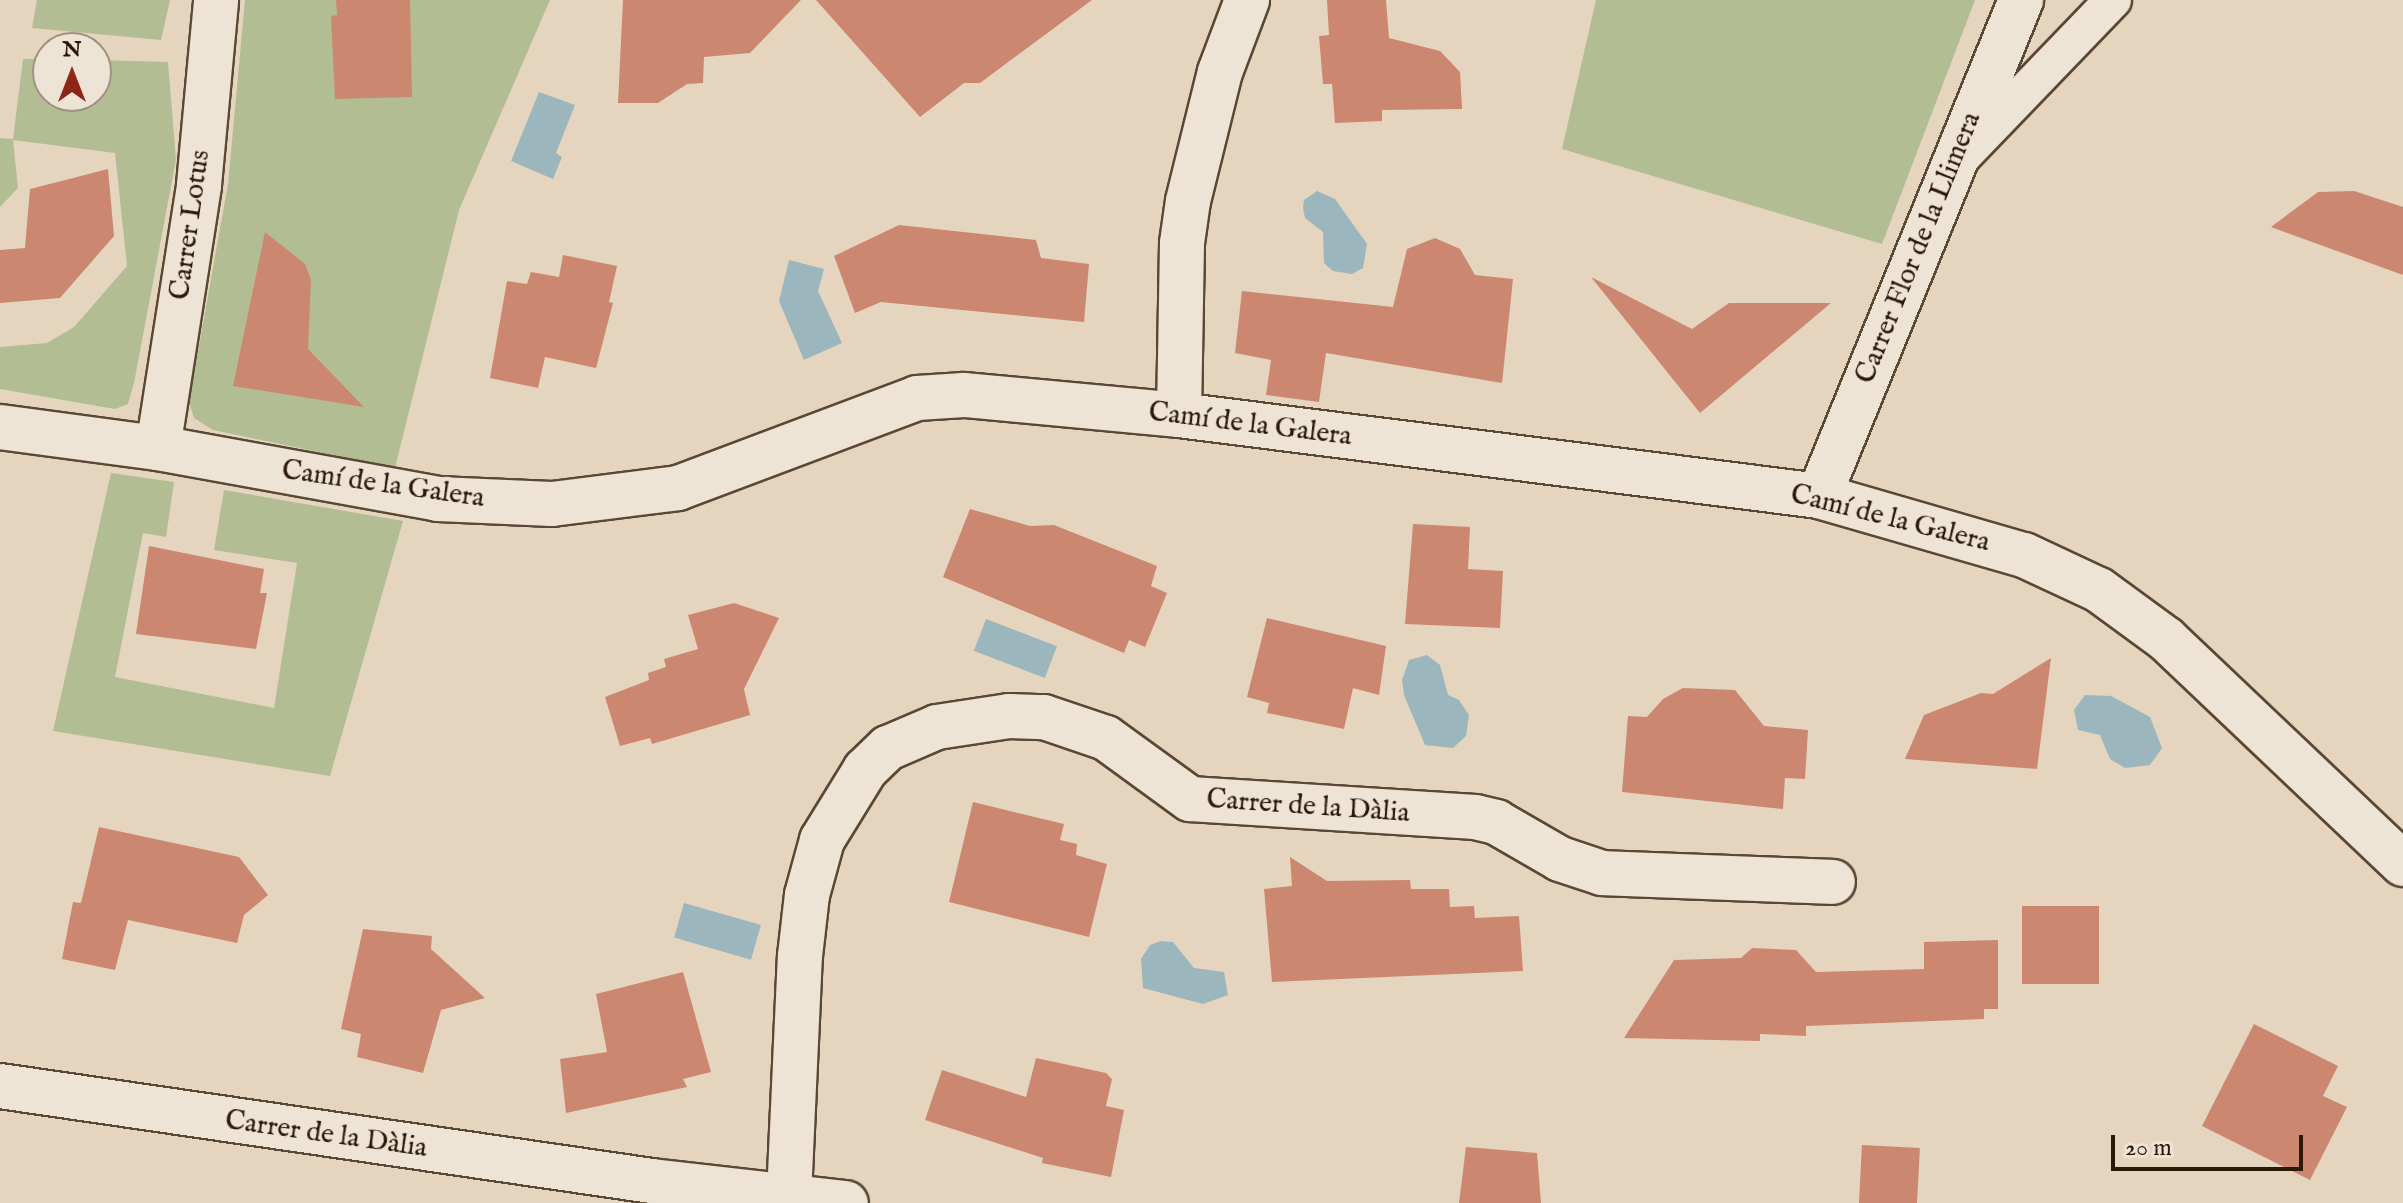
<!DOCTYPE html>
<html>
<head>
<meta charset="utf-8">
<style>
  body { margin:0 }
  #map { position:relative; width:2403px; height:1203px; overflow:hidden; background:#e5d5be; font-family:"IM FELL English",serif }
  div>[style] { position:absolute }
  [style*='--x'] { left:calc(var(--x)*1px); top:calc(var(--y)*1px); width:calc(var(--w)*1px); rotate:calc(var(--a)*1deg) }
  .green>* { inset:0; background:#b3bd93 }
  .water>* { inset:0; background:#9bb6bc; transform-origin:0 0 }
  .building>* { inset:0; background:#cc8770; transform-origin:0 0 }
  .roads { filter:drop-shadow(2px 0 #5a4734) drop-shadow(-2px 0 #5a4734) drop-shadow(0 2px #5a4734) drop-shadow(0 -2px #5a4734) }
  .service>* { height:36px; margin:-18px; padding:0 18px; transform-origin:18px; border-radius:18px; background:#eee4d5 }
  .minor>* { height:44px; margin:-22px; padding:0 22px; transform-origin:22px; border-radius:22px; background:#eee4d5 }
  span { translate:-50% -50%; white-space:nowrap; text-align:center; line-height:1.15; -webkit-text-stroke:8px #eee4d5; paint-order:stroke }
  .street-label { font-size:28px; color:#2b1806 }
  .north { position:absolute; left:32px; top:32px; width:80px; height:80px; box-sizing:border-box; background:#eee4d5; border:2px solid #a09282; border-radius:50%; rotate:0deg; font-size:22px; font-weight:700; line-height:32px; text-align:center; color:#2b1806 }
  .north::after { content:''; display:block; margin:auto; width:28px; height:36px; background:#8f2418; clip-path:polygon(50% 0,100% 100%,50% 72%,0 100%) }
  .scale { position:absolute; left:2111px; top:1135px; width:192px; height:36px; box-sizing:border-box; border:4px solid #2b1806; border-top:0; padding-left:10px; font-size:24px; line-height:28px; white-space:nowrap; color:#2b1806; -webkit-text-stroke:6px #eee4d5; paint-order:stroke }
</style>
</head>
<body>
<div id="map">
  <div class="green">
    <div style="clip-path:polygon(37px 0,170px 0,161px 40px,32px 28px)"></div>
    <div style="clip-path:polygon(245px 0,550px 0,459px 210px,395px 468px,213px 430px,194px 418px,189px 402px,228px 184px)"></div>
    <div style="clip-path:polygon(1596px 0,1975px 0,1882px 244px,1562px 149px)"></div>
    <div style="clip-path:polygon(23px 59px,48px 59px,48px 96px,96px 96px,96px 60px,168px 62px,176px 160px,134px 383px,128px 404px,115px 409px,0 389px,0 347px,47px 343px,74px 327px,127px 266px,115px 153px,13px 140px,18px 188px,0 207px,0 138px,13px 139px)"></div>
    <div style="clip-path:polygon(111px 473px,174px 482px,166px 537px,143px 533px,115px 677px,274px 708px,297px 563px,214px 550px,224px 490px,403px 521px,330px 776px,53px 731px)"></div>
  </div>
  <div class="water">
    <div style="clip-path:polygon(539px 92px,575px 105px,556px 153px,562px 157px,553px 179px,511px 161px)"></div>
    <div style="clip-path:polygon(1317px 191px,1335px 199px,1367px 244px,1363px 268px,1352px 274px,1333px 271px,1324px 263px,1323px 232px,1305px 218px,1303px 208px,1304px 200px)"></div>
    <div style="clip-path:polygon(789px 260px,824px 269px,818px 291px,842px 343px,804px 360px,779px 301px)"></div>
    <div style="left:986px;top:619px;width:76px;height:34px;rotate:21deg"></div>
    <div style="clip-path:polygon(1427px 655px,1440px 665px,1448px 695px,1459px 700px,1469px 715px,1466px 736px,1453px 748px,1425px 745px,1404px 695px,1402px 680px,1409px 660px)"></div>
    <div style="clip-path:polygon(2085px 695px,2111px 696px,2150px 717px,2162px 748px,2150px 765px,2125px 768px,2110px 759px,2100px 735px,2078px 730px,2074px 710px)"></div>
    <div style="left:684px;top:903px;width:80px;height:36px;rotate:16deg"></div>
    <div style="clip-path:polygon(1161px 941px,1173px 942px,1194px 968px,1224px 972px,1228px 995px,1203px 1004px,1143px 988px,1141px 959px,1150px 945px)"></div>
  </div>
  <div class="building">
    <div style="clip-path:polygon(336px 0,410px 0,412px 97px,335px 99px,331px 16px,337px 15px)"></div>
    <div style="clip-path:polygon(623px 0,801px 0,750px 53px,704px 57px,703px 83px,687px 84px,658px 103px,618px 103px)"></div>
    <div style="clip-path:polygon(816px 0,1092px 0,980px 83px,964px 83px,920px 117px)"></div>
    <div style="clip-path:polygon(1327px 0,1386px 0,1389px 38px,1440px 51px,1460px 72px,1462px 109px,1382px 110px,1382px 121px,1335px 123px,1332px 84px,1323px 84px,1319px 36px,1329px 35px)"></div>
    <div style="clip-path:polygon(108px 169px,114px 236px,60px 298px,0 303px,0 250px,25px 248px,30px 189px)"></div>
    <div style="clip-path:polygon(2354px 191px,2403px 207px,2403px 275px,2271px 227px,2318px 192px)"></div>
    <div style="clip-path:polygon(899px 225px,1036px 240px,1041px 258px,1089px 264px,1084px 322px,881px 302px,855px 313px,834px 256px)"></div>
    <div style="clip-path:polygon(265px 232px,305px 264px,311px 280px,308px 349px,364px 407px,233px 386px)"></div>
    <div style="clip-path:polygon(1435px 238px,1460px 249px,1475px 275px,1513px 279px,1502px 383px,1326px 353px,1319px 402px,1266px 395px,1271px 360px,1235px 353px,1242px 291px,1393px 307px,1407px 249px)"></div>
    <div style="clip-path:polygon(563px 255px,617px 266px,609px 302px,613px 303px,596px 368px,545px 357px,538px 388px,490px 378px,507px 281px,527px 284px,531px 272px,559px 277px)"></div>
    <div style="clip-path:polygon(1591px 277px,1692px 329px,1729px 303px,1831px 303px,1700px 413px)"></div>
    <div style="clip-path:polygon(970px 509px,1030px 526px,1054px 525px,1157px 566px,1151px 586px,1167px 593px,1145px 647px,1129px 640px,1124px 653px,943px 577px)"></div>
    <div style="clip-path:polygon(1413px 524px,1470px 527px,1468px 569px,1503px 571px,1500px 628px,1405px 624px)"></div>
    <div style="clip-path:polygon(149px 546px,264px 569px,260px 593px,267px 593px,256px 649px,136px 634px)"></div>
    <div style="clip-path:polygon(734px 603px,779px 618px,744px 689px,750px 715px,652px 744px,650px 738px,620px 746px,605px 697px,649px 680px,648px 673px,666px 667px,664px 659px,698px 649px,688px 615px)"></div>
    <div style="clip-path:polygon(1267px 618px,1386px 646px,1379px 695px,1353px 688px,1344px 729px,1267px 713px,1269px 703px,1247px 697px)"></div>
    <div style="clip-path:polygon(2051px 658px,2037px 769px,1905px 759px,1924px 715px,1981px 693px,1993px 694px)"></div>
    <div style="clip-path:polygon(1683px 688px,1735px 690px,1764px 726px,1808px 730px,1805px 779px,1785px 778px,1783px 809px,1622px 792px,1628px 716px,1647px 717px,1663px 699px)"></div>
    <div style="clip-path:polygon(973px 802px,1064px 824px,1060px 840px,1077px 844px,1076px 855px,1107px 864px,1089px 937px,949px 902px)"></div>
    <div style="clip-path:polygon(99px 827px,239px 857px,268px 895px,244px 915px,237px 943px,128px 920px,115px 970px,62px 959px,73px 902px,81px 903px)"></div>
    <div style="clip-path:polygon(1290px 857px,1327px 881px,1410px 880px,1411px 889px,1449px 889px,1450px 907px,1474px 906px,1475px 918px,1519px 916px,1523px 971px,1272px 982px,1264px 889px,1292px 886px)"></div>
    <div style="left:2022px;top:906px;width:77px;height:78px"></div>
    <div style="clip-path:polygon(363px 929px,432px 936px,431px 949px,485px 998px,441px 1010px,423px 1073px,357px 1057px,361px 1034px,341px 1029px)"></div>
    <div style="clip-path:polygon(1998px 940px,1998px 1009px,1984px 1009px,1984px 1019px,1806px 1026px,1806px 1036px,1760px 1034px,1760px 1041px,1624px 1038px,1674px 960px,1741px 958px,1752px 948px,1796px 950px,1816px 972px,1924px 969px,1924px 942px)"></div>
    <div style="clip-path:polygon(683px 972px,711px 1072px,683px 1079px,687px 1087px,566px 1113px,560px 1059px,607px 1052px,596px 994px)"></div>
    <div style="clip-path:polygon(2254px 1024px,2338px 1066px,2323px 1096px,2347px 1107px,2310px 1180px,2202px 1126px)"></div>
    <div style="clip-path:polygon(1036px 1058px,1106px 1073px,1112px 1079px,1106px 1106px,1124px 1110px,1111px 1177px,1042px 1163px,1043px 1158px,925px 1120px,942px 1070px,1026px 1097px)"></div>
    <div style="left:1862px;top:1145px;width:58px;height:58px;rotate:3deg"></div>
    <div style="clip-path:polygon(1466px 1147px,1537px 1153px,1541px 1203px,1459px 1203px)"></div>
  </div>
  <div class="roads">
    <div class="service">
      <div style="--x:1959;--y:160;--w:222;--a:-46.1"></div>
    </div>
    <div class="minor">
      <div style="--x:1179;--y:415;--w:172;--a:-89"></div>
      <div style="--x:1182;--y:243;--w:42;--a:-81.9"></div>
      <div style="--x:1188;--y:201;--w:133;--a:-76.1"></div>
      <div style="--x:1220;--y:72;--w:77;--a:-69.4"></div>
      <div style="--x:0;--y:427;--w:159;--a:7.6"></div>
      <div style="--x:158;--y:448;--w:285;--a:10.3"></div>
      <div style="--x:438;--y:499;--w:114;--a:2.5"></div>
      <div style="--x:552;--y:504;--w:127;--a:-7.2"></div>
      <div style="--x:678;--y:488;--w:255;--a:-20.6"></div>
      <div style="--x:917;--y:398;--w:47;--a:-3.7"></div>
      <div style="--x:964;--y:395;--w:216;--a:5.3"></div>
      <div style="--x:1179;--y:415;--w:645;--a:7.21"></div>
      <div style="--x:1819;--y:496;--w:213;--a:16.1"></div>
      <div style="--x:2024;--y:555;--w:83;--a:25"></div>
      <div style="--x:2099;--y:590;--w:83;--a:36.2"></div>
      <div style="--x:2166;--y:639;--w:327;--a:43.5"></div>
      <div style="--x:158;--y:448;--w:266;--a:-81.1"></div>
      <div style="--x:199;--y:185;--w:186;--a:-84.7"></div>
      <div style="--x:1819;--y:496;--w:536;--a:-67.84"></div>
      <div style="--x:0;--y:1086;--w:659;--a:8.29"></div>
      <div style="--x:652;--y:1181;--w:195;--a:6.5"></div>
      <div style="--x:789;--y:1196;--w:240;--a:-87.4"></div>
      <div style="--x:800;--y:956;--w:61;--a:-83.5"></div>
      <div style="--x:807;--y:895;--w:57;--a:-74.7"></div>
      <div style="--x:822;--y:840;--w:82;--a:-58.4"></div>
      <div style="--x:865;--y:770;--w:32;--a:-44"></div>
      <div style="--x:888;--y:748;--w:53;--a:-23.2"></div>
      <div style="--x:937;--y:727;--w:73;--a:-8.7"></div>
      <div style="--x:1009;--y:716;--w:35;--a:2"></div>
      <div style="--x:1044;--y:717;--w:65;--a:18.7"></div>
      <div style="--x:1106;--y:738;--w:104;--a:36"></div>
      <div style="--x:1190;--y:799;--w:286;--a:3.6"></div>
      <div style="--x:1475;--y:817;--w:22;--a:13"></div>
      <div style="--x:1496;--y:822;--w:74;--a:30"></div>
      <div style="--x:1560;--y:859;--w:44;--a:18.4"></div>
      <div style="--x:1602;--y:873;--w:231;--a:2.2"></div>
    </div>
  </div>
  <div class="street-label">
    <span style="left:191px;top:225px;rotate:-82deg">Carrer Lotus</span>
    <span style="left:1919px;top:248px;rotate:-68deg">Carrer Flor de la Llimera</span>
    <span style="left:1250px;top:425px;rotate:7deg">Camí de la Galera</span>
    <span style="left:383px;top:485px;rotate:8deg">Camí de la Galera</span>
    <span style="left:1890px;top:519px;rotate:14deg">Camí de la Galera</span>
    <span style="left:1308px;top:807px;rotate:4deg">Carrer de la Dàlia</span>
    <span style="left:326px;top:1135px;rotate:8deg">Carrer de la Dàlia</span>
  </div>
  <div class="north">N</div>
  <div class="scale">20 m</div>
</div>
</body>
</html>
